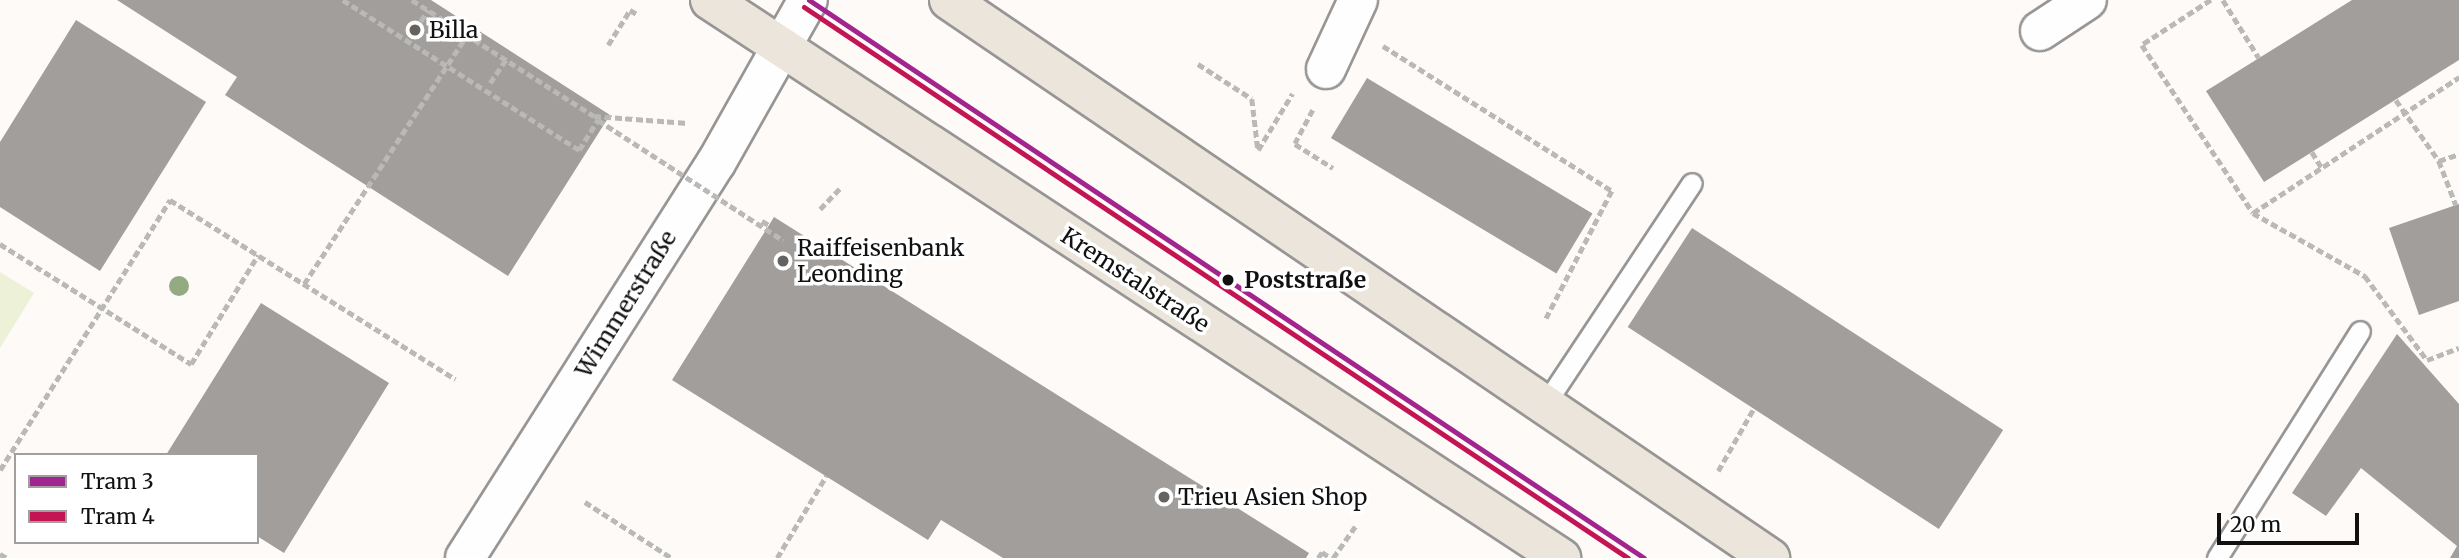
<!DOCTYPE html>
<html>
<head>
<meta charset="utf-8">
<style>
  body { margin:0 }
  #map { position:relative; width:2459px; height:558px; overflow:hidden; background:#fdfaf7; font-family:Merriweather,serif }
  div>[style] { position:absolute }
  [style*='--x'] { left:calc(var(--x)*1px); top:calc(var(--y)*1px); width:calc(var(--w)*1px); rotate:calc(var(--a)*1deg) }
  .green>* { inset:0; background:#ecf1d8 }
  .building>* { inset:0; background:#a19e9c; transform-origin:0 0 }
  .path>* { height:4.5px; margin-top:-2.25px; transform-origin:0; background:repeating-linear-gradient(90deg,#b9b9b8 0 7px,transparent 0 10.5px) }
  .roads { filter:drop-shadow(2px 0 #979695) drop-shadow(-2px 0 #979695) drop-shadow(0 2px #979695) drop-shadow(0 -2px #979695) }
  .service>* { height:19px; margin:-9.5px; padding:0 9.5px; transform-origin:9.5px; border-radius:9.5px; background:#fffefe }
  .minor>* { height:38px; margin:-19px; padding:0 19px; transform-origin:19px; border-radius:19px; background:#fffefe }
  .tertiary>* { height:38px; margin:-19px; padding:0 19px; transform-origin:19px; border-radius:19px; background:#fffefe }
  .primary>* { height:38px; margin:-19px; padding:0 19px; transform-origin:19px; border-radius:19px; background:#ece5dc }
  .path-bridge>* { height:4.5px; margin-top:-2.25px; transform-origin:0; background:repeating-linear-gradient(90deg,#b9b9b8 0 7px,transparent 0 10.5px) }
  .tram-1>* { height:5px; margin:-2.5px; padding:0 2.5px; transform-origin:2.5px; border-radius:2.5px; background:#a1248f }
  .tram-2>* { height:5px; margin:-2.5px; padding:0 2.5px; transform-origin:2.5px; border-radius:2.5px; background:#c31553 }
  .trees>* { width:20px; height:20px; margin:-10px; border-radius:50%; background:#94aa82 }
  .dots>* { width:19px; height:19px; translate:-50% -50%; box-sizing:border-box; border:4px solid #fff; border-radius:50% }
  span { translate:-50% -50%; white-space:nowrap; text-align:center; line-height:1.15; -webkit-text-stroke:7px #fff; paint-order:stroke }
  .poi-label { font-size:23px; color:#111 }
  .left { translate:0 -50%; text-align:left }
  .street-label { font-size:23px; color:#111 }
  .stop-label { font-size:23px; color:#111; font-weight:700 }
  .legend { position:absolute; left:14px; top:453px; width:245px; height:91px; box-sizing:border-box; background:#fff; border:2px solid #a0a0a0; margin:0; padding:9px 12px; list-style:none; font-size:21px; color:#111 }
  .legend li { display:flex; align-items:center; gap:14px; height:35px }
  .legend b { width:35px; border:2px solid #a0a0a0 }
  .scale { position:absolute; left:2217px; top:513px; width:142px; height:32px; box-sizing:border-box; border:4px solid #111; border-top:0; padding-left:9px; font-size:21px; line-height:24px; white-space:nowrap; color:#111; -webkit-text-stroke:5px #fff; paint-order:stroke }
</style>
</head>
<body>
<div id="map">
  <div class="green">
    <div style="clip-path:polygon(0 272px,34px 293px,0 348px)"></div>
  </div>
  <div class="building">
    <div style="clip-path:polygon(117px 0,431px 0,610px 115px,508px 276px,225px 95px,237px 77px)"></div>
    <div style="clip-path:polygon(2352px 0,2459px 0,2459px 60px,2264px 182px,2206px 91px)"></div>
    <div style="clip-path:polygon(76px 20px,206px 102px,100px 271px,0 207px,0 142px)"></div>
    <div style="left:1367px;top:78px;width:263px;height:70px;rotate:31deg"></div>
    <div style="clip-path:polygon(2459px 204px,2459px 301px,2419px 315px,2389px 228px)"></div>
    <div style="clip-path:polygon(774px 217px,1309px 553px,1306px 558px,1003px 558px,941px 520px,928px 540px,672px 380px)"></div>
    <div style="left:1692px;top:228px;width:371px;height:118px;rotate:33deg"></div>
    <div style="clip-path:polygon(261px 303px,389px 383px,284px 553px,257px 536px,257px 455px,166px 455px)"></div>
    <div style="clip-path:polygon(2397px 334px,2459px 404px,2459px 558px,2450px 558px,2457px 546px,2361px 468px,2326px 516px,2292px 493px)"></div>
  </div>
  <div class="path">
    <div style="--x:343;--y:0;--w:280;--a:32.4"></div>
    <div style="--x:579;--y:150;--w:36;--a:-58"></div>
    <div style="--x:412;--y:0;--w:216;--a:32.5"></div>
    <div style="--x:594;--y:116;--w:94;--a:4.3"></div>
    <div style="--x:2211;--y:0;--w:82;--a:146.9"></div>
    <div style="--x:2142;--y:45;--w:201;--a:56.5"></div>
    <div style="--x:2253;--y:213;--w:129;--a:29.4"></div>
    <div style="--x:2365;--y:276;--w:104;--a:53.6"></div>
    <div style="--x:2427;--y:360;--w:34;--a:-21"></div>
    <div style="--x:2223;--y:0;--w:68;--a:58.2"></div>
    <div style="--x:415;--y:30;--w:24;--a:-57"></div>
    <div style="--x:608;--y:45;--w:41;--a:-57.8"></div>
    <div style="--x:630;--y:10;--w:8;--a:30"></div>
    <div style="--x:1383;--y:46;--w:271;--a:32.3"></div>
    <div style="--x:1612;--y:191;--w:146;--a:117.3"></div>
    <div style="--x:1198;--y:64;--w:64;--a:32.9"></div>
    <div style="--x:1252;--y:99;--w:50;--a:83.2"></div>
    <div style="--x:490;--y:83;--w:29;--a:-56"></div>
    <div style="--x:2396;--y:100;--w:75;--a:54.8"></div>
    <div style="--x:2439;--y:161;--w:21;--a:-19"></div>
    <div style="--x:1313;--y:110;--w:38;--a:118"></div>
    <div style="--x:1295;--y:144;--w:45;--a:32.3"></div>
    <div style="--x:1258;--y:150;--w:66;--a:-58.7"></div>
    <div style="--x:2312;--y:152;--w:19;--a:58"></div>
    <div style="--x:2439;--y:161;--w:47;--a:68.9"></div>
    <div style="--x:820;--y:209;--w:30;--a:-46"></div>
    <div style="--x:2253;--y:213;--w:247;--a:-33.4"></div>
    <div style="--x:762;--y:221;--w:8;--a:30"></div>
    <div style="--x:0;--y:244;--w:226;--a:32.1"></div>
    <div style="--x:191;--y:364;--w:128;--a:-58.4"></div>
    <div style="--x:304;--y:284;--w:298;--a:-56.8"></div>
    <div style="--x:0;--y:470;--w:319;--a:-57.8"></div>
    <div style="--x:170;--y:200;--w:337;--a:32.1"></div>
    <div style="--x:1718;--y:471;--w:73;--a:-60.3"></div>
    <div style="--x:585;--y:502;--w:103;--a:32.8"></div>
    <div style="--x:0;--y:554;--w:8;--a:30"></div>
    <div style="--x:777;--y:558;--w:96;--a:-59.1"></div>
    <div style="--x:1318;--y:558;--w:7;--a:-56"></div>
    <div style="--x:1322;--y:552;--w:11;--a:34"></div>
    <div style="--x:1333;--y:558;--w:39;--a:-55"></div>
  </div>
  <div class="roads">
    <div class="service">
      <div style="--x:1545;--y:404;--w:265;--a:-56.4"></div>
      <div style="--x:2217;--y:558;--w:268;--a:-57.8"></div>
    </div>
    <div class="minor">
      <div style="--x:2040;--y:31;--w:56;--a:-33.4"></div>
      <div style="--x:1326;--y:69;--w:76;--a:-65.1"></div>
    </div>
    <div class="tertiary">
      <div style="--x:465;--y:558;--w:468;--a:-57.6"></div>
      <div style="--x:716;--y:163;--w:187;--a:-60.6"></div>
    </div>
    <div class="primary">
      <div style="--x:710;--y:0;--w:1018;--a:33.25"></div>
      <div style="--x:949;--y:0;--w:993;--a:34.2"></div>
    </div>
  </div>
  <div class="path-bridge">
    <div style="--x:598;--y:120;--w:221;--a:33"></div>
  </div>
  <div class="tram-1">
    <div style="--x:809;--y:0;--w:1004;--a:33.75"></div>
  </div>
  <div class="tram-2">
    <div style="--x:804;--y:7;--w:991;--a:33.77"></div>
  </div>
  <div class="trees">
    <div style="left:179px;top:286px"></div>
  </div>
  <div class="dots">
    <div style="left:415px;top:30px;background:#646362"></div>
    <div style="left:783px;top:261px;background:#646362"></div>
    <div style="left:1228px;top:280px;background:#111"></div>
    <div style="left:1164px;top:497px;background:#646362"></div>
  </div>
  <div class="poi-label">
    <span class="left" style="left:429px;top:30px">Billa</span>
    <span class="left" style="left:797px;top:261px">Raiffeisenbank<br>Leonding</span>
    <span class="left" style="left:1178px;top:497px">Trieu Asien Shop</span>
  </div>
  <div class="street-label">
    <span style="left:1135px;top:280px;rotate:33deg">Kremstalstraße</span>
    <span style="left:626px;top:304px;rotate:-58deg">Wimmerstraße</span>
  </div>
  <div class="stop-label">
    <span class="left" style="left:1244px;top:280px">Poststraße</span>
  </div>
  <ul class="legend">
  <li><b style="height:9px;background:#a1248f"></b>Tram 3</li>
  <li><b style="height:9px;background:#c31553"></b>Tram 4</li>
  </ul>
  <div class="scale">20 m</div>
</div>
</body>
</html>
